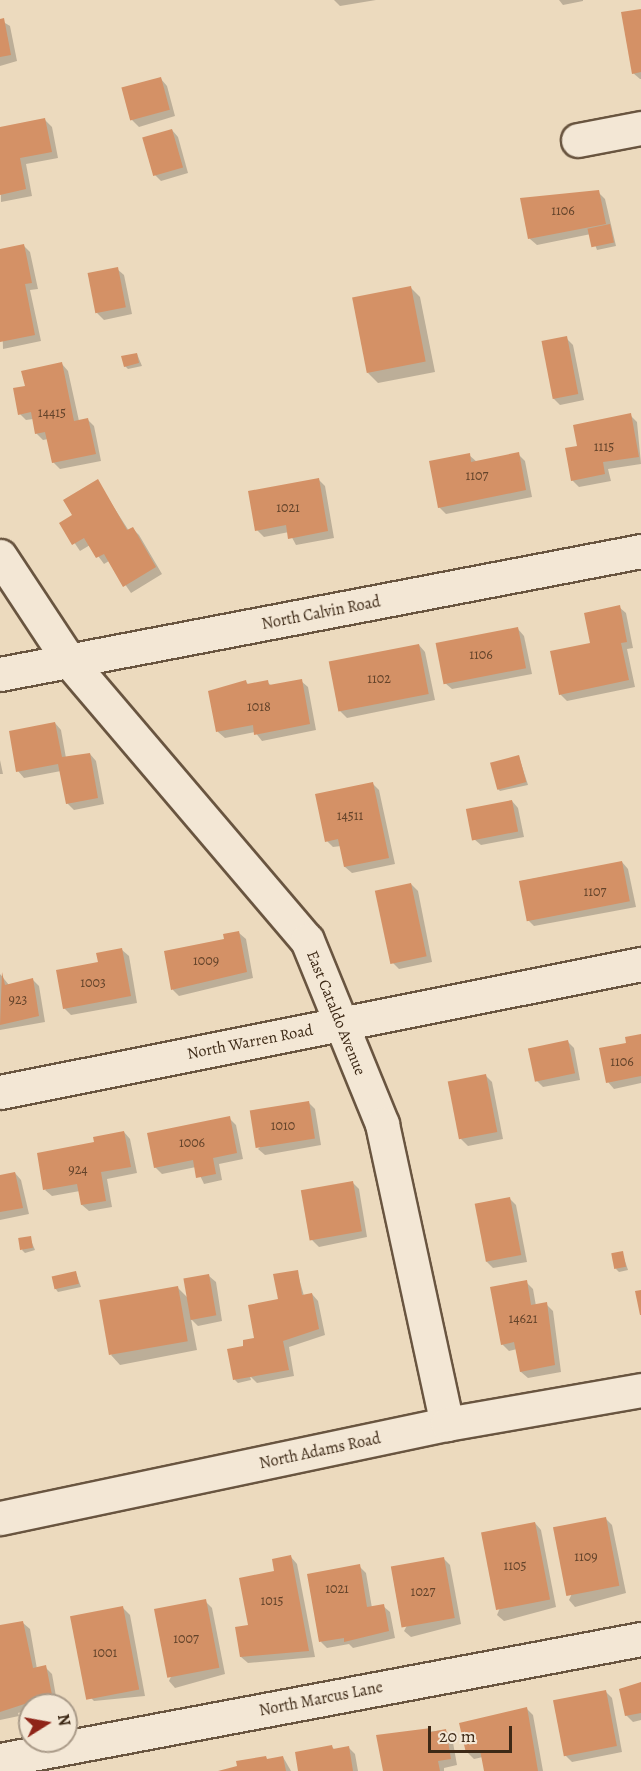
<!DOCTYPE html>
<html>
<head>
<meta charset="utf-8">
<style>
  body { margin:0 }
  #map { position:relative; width:641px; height:1771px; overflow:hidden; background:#ecdabe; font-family:Alegreya,serif }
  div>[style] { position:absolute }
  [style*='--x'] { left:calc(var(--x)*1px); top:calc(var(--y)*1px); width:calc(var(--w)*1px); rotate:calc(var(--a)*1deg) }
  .shadow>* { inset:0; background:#0003 }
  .building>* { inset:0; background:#d49166; transform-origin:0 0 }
  .roads { filter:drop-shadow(2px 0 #695540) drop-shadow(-2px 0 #695540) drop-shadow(0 2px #695540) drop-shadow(0 -2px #695540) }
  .street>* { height:33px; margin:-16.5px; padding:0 16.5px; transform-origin:16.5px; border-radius:16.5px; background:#f3e7d5 }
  span { translate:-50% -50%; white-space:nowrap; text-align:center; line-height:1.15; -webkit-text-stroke:6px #f3e7d5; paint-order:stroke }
  .number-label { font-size:14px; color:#63432a }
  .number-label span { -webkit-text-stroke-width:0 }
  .street-label { font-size:16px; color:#3d2916 }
  .north { position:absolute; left:18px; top:1693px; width:60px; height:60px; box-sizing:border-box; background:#f3e7d5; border:2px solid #aa9b89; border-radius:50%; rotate:79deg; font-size:16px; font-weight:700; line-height:24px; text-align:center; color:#3d2916 }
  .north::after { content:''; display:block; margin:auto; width:21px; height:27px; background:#8f2418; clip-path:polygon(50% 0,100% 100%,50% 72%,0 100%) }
  .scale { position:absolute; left:428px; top:1726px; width:84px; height:27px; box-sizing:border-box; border:3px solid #3d2916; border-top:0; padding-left:8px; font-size:18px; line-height:21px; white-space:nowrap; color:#3d2916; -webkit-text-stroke:4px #f3e7d5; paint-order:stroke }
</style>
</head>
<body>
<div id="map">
  <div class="shadow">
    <div style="clip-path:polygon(334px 0,376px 0,340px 6px)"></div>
    <div style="clip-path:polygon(559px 0,583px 0,583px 1px,563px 5px)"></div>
    <div style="clip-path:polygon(641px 10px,641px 79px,640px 79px,633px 73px)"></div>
    <div style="clip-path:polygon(0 20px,10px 26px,17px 61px,0 66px)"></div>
    <div style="clip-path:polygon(161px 79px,167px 86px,175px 116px,139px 127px,132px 120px)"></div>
    <div style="clip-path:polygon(45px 120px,52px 127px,58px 158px,26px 164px,32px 196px,1px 202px,0 128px)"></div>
    <div style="clip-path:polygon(172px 130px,178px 137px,188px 173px,161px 181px,154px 174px)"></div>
    <div style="clip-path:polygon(598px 192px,605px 199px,616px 246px,597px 250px,591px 234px,537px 245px,530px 239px,521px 200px)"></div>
    <div style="clip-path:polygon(23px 245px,30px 252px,38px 289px,30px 290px,41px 341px,3px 349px,0 250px)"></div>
    <div style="clip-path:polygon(117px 269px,124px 275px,132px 314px,104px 320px,97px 313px)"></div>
    <div style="clip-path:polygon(411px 288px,420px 297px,435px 372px,378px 383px,368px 373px)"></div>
    <div style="clip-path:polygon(566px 338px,573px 345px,584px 400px,560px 405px,553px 398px)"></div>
    <div style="clip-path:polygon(137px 354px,142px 366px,128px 369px,125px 366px)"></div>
    <div style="clip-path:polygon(62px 364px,68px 371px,79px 421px,88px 420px,94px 426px,101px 461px,60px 469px,53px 462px,48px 439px,43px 440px,36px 433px,33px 419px,26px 420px,20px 414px,26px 387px)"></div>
    <div style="clip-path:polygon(630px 415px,637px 422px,641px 464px,608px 469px,611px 481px,579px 487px,572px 480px)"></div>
    <div style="clip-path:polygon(518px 454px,525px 461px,532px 497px,446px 514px,439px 507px,469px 455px,477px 462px)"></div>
    <div style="clip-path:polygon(318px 479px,325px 486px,334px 538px,296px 545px,289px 532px,264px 537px,257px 530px)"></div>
    <div style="clip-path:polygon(97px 481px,129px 531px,133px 529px,139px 535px,162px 574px,131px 593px,109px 561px,104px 564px,90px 545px,80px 551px,61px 523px,74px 516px)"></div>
    <div style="clip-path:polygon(619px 607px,626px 613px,633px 648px,627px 649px,635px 687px,567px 701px,560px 694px)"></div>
    <div style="clip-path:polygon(518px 629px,524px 636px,532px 674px,452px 689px,445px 683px)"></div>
    <div style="clip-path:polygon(419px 645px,425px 652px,435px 700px,347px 718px,340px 711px)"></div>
    <div style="clip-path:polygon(301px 681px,308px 687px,316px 730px,262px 741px,255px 732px,225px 738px,218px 732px,210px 692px,246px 682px,249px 685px,267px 682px,272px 686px)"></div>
    <div style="clip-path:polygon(55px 723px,61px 730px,66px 758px,90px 754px,96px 761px,104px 804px,74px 810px,67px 803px,61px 771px,24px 778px,18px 771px)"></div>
    <div style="clip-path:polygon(519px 757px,528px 785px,500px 791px,497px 788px)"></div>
    <div style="clip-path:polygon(0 760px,3px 774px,0 774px)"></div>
    <div style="clip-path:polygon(372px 783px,379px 790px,395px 864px,352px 873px,345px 867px,341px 846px,333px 847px,327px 841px)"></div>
    <div style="clip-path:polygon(512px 801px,518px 808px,524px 837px,481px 845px,474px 839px)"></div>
    <div style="clip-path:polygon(622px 862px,628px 869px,636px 907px,534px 926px,528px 920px,521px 881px)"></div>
    <div style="clip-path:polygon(411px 884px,418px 891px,432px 962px,399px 969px,392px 962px)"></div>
    <div style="clip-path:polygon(239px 933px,246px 939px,253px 978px,179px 996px,173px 990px,165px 952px,226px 940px)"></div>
    <div style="clip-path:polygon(122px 950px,129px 956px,137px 1003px,71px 1015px,64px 1008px,100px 964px)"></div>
    <div style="clip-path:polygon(0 974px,9px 985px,32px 979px,39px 986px,45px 1022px,0 1030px)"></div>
    <div style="clip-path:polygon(641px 1035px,641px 1083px,614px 1089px,608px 1082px)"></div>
    <div style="clip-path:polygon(568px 1042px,574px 1048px,580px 1080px,543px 1087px,536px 1080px)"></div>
    <div style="clip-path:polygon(486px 1076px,492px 1082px,503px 1139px,468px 1146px,461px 1139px)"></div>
    <div style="clip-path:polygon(308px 1102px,315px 1109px,321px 1145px,265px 1155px,258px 1149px)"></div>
    <div style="clip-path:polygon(229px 1118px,236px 1125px,243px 1159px,219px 1164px,222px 1180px,204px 1184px,196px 1167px,162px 1174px,155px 1167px)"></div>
    <div style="clip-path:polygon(124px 1132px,130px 1139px,137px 1173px,107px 1179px,112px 1207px,89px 1211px,82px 1205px,80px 1191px,52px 1196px,45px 1190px,96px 1143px)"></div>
    <div style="clip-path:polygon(15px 1173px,21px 1180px,29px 1214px,0 1220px,0 1176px)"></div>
    <div style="clip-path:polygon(352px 1182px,359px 1189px,367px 1237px,319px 1247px,312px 1240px)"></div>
    <div style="clip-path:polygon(509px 1198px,516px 1205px,527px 1262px,493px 1268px,486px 1261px)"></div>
    <div style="clip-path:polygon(30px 1238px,35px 1250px,25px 1253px,22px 1250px)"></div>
    <div style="clip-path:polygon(622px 1252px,628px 1270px,619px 1272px,616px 1269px)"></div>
    <div style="clip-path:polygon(297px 1271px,304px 1296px,312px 1294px,318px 1301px,325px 1335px,289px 1347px,294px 1376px,257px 1383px,250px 1376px,251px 1380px,238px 1383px,235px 1380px,242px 1348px,256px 1339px)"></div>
    <div style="clip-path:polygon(76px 1273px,81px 1287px,58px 1292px,55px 1288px)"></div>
    <div style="clip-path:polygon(209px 1276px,216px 1282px,222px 1321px,198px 1326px,191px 1319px,197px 1350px,120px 1365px,111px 1355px,177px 1287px,188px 1298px)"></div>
    <div style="clip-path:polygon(526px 1282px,533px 1289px,536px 1306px,546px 1304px,553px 1311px,561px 1372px,528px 1378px,521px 1372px,517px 1349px,509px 1351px,502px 1344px)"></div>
    <div style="clip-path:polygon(606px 1519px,612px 1525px,626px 1593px,575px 1607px,569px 1600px)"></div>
    <div style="clip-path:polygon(535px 1523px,541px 1530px,556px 1607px,504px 1621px,497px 1615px)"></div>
    <div style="clip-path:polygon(291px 1557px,297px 1564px,315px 1657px,248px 1663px,241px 1657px,250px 1626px,276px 1573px)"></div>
    <div style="clip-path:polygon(443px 1558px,450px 1565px,461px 1624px,411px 1637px,404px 1631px)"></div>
    <div style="clip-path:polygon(359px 1566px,366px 1573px,372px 1608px,383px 1606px,390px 1612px,395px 1638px,353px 1648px,349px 1644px,327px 1648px,321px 1642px)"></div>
    <div style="clip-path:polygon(205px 1601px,212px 1608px,225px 1674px,175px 1688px,169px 1681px)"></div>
    <div style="clip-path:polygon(123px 1608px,130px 1615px,145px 1696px,94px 1701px,87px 1694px)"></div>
    <div style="clip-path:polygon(23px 1623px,30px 1629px,37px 1669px,45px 1667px,52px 1674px,57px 1702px,30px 1705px,30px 1709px,18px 1713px,19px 1716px,0 1720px,0 1627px)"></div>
    <div style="clip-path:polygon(641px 1685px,641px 1720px,633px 1722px,626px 1715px)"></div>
    <div style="clip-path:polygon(605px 1691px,612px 1698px,622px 1752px,572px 1762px,565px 1755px)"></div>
    <div style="clip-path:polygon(526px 1708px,533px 1715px,543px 1771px,485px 1771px,483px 1757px,474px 1759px,467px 1752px)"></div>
    <div style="clip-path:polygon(445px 1730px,452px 1737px,457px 1765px,444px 1768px,444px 1771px,385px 1771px,378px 1737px)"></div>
    <div style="clip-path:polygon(331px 1746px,335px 1750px,348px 1747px,355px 1754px,358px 1771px,300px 1771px)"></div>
    <div style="clip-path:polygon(283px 1757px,291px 1771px,221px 1771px)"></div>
  </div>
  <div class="building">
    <div style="clip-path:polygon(641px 9px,641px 72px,632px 74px,621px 12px)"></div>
    <div style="clip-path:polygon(4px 18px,11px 55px,0 57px,0 19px)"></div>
    <div style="left:161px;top:77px;width:34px;height:41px;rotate:75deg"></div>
    <div style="clip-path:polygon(45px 118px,52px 152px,20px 158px,26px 189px,0 195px,0 127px)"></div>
    <div style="left:172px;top:129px;width:40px;height:31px;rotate:74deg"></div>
    <div style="clip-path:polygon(599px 190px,606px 224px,528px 239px,520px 198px)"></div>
    <div style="left:610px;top:224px;width:19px;height:23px;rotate:78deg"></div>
    <div style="clip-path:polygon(24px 244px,32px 283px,25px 284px,35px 335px,0 342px,0 249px)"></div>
    <div style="left:118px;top:267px;width:41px;height:31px;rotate:79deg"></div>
    <div style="left:411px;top:286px;width:77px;height:60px;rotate:79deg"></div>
    <div style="left:567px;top:336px;width:59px;height:26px;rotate:79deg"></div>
    <div style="clip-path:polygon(137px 353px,139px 363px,124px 367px,121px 356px)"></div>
    <div style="clip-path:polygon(62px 362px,74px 421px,88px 418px,96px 454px,52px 463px,45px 432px,35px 434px,31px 412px,18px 415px,13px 388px,25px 386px,21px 371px)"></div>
    <div style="clip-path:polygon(631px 413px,639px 457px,603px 462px,605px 474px,571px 481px,565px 448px,577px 446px,573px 425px)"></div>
    <div style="clip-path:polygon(519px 452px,526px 490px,438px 508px,429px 461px,470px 453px,471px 462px)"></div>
    <div style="clip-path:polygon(319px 478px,328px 531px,288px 539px,286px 525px,255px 531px,248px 491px)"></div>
    <div style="clip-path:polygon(98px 479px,127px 530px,133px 527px,156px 567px,123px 587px,104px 554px,96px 558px,84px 538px,72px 545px,59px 523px,72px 515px,63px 500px)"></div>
    <div style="clip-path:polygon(620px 605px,627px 642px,621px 643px,629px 680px,559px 695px,550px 651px,590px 643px,584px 613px)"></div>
    <div style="left:518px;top:627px;width:42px;height:84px;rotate:79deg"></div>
    <div style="left:419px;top:644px;width:51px;height:92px;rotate:79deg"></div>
    <div style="clip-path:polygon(302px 679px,310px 724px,254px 735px,253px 725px,216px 732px,208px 691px,246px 680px,247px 684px,268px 680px,269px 685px)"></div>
    <div style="clip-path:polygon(55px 722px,62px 757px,90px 753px,98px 798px,66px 804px,58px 764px,16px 772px,9px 731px)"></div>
    <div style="left:519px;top:755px;width:28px;height:30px;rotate:75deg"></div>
    <div style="clip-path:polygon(373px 782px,389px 858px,344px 867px,338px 839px,325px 842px,315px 794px)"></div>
    <div style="left:512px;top:800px;width:32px;height:47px;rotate:79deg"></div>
    <div style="left:622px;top:861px;width:41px;height:105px;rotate:79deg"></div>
    <div style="left:411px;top:883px;width:75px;height:37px;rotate:78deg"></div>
    <div style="clip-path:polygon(239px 931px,247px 972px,171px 990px,164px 951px,224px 939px,223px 934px)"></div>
    <div style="clip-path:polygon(122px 948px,131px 996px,63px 1009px,56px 970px,98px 962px,96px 953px)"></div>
    <div style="clip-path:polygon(2px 972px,5px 985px,33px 978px,39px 1016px,0 1025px)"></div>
    <div style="clip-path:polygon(641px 1034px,641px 1076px,606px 1083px,599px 1048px,626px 1043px,625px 1037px)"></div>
    <div style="left:568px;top:1040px;width:34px;height:41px;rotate:78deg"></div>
    <div style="left:486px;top:1074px;width:59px;height:39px;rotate:79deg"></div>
    <div style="left:309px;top:1101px;width:38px;height:60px;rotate:81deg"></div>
    <div style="clip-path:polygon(230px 1116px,237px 1153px,213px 1158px,216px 1174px,196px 1178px,193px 1160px,154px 1168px,147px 1133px)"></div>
    <div style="clip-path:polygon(124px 1131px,131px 1167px,101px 1172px,106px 1201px,81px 1205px,77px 1184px,43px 1190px,37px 1153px,94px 1142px,93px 1137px)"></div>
    <div style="clip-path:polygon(15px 1172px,23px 1208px,0 1212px,0 1175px)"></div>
    <div style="left:353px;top:1181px;width:51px;height:53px;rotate:80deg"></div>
    <div style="left:510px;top:1197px;width:59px;height:36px;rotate:79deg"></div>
    <div style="left:31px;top:1236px;width:12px;height:13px;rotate:81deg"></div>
    <div style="left:623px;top:1251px;width:16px;height:12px;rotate:79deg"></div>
    <div style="clip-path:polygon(298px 1270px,302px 1295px,312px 1293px,319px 1329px,283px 1341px,289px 1370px,233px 1380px,227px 1349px,243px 1346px,243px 1340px,254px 1338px,248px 1305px,278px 1299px,273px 1274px)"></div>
    <div style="left:76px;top:1271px;width:13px;height:25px;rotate:77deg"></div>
    <div style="left:209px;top:1274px;width:42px;height:26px;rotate:80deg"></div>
    <div style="clip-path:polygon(527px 1280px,531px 1305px,547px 1302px,555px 1365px,520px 1372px,514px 1342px,501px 1345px,490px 1287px)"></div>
    <div style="left:178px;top:1286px;width:56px;height:80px;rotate:80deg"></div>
    <div style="clip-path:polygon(641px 1290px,641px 1315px,640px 1315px,635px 1291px)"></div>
    <div style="left:606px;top:1517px;width:70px;height:54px;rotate:79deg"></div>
    <div style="left:535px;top:1522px;width:79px;height:55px;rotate:79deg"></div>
    <div style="clip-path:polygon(291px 1555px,309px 1651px,240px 1657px,235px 1627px,248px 1625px,239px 1578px,274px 1571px,272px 1559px)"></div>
    <div style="left:444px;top:1557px;width:62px;height:54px;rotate:80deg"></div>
    <div style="clip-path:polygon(360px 1564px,367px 1607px,384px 1604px,389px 1631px,344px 1642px,344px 1638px,319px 1642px,307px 1574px)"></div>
    <div style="left:206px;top:1599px;width:70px;height:53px;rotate:79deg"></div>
    <div style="left:123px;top:1606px;width:85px;height:54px;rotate:79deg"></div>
    <div style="clip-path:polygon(23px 1621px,33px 1668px,46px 1665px,52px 1695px,0 1712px,0 1625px)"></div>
    <div style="clip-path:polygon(641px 1682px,641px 1713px,625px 1716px,619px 1689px)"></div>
    <div style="left:606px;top:1690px;width:57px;height:54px;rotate:79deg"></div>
    <div style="clip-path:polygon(527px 1707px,538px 1771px,484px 1771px,480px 1750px,466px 1753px,459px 1723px)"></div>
    <div style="clip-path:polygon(431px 1728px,431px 1732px,446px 1729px,451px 1759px,438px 1761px,440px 1771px,383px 1771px,376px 1735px)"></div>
    <div style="clip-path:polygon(332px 1745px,333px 1749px,349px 1746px,353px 1771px,298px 1771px,295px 1752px)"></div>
    <div style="clip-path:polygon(266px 1756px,267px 1759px,283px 1756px,286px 1771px,218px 1771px,237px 1766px,236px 1761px)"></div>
  </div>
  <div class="roads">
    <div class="street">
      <div style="--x:578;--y:140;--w:64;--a:-10.8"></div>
      <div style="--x:0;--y:556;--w:127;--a:56.6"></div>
      <div style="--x:70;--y:662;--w:365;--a:49.6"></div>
      <div style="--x:307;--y:940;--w:199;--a:67.8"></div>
      <div style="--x:382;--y:1124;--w:307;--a:77.8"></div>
      <div style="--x:0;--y:674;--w:653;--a:-10.86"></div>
      <div style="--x:0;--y:1092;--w:654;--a:-11.29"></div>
      <div style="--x:0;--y:1518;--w:457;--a:-11.9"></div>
      <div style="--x:447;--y:1424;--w:197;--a:-9.9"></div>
      <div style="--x:0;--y:1760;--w:652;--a:-10.69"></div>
    </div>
  </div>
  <div class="number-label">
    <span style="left:563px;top:211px">1106</span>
    <span style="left:52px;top:413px">14415</span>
    <span style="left:604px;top:447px">1115</span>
    <span style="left:477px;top:476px">1107</span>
    <span style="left:288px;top:508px">1021</span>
    <span style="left:481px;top:655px">1106</span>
    <span style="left:379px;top:679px">1102</span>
    <span style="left:259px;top:707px">1018</span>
    <span style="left:350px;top:816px">14511</span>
    <span style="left:595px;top:892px">1107</span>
    <span style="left:206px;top:961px">1009</span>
    <span style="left:93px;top:983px">1003</span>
    <span style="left:18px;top:1000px">923</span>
    <span style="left:622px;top:1062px">1106</span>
    <span style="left:283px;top:1126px">1010</span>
    <span style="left:192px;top:1143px">1006</span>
    <span style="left:78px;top:1170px">924</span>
    <span style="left:523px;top:1319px">14621</span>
    <span style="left:586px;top:1557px">1109</span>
    <span style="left:515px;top:1566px">1105</span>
    <span style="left:337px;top:1589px">1021</span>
    <span style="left:423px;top:1592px">1027</span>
    <span style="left:272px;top:1601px">1015</span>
    <span style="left:186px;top:1639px">1007</span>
    <span style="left:105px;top:1653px">1001</span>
  </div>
  <div class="street-label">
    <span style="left:321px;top:613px;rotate:-11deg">North Calvin Road</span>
    <span style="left:336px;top:1013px;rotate:68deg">East Cataldo Avenue</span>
    <span style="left:250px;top:1042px;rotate:-11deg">North Warren Road</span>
    <span style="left:320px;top:1451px;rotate:-12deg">North Adams Road</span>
    <span style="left:321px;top:1699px;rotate:-11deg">North Marcus Lane</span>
  </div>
  <div class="north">N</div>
  <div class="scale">20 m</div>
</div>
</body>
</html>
